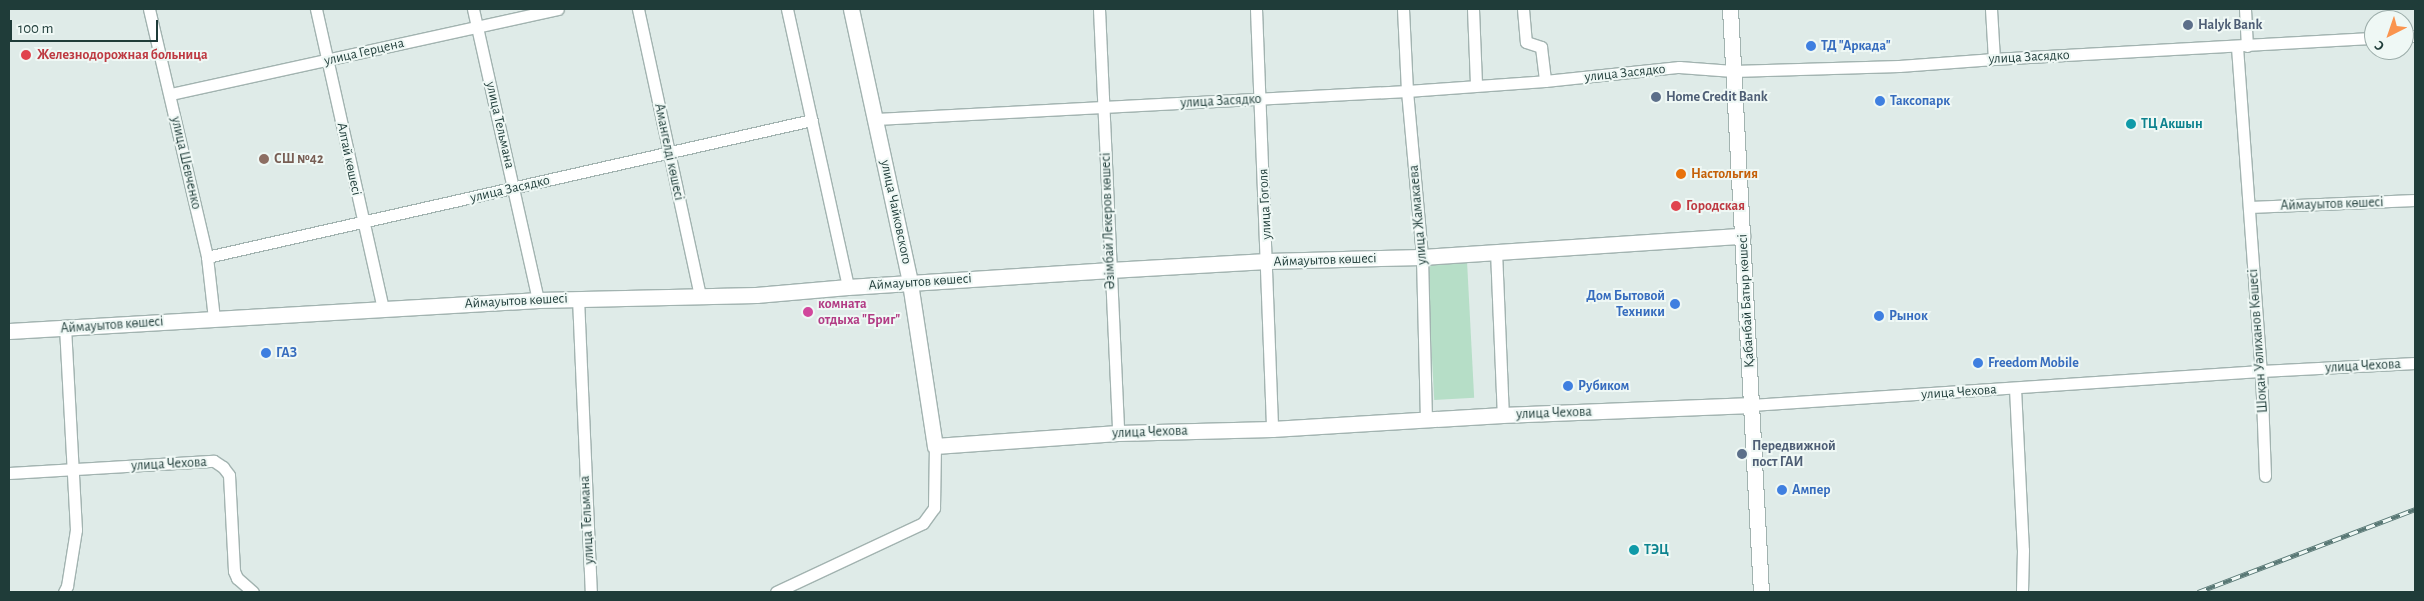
<!DOCTYPE html>
<html>
<head>
<meta charset="utf-8">
<style>
  body { margin:0 }
  #map { position:relative; width:2424px; height:601px; overflow:hidden; background:#dfebe8; font-family:"Alegreya Sans",sans-serif }
  div>[style] { position:absolute }
  [style*='--x'] { left:calc(var(--x)*1px); top:calc(var(--y)*1px); width:calc(var(--w)*1px); rotate:calc(var(--a)*1deg) }
  .green>* { inset:0; background:#b6dec7; transform-origin:0 0 }
  .roads { filter:drop-shadow(1px 0 #a2b3b0) drop-shadow(-1px 0 #a2b3b0) drop-shadow(0 1px #a2b3b0) drop-shadow(0 -1px #a2b3b0) }
  .street>* { height:11px; margin:-5.5px; padding:0 5.5px; transform-origin:5.5px; border-radius:5.5px; background:#fff }
  .secondary>* { height:15px; margin:-7.5px; padding:0 7.5px; transform-origin:7.5px; border-radius:7.5px; background:#fff }
  .rail>* { height:5px; margin-top:-2.5px; transform-origin:0; background:repeating-linear-gradient(90deg,#eff8f5 0 9px,#597875 0 18px); box-sizing:border-box; border-block:1px solid #597875 }
  .dots>* { width:14px; height:14px; translate:-50% -50%; box-sizing:border-box; border:2px solid #eff8f5; border-radius:50% }
  span { translate:-50% -50%; white-space:nowrap; text-align:center; line-height:1.15; -webkit-text-stroke:4px #eff8f5; paint-order:stroke }
  .service-label { font-size:14px; color:#4e5e75; font-weight:700 }
  .left { translate:0 -50%; text-align:left }
  .shop-label { font-size:14px; color:#366cbe; font-weight:700 }
  .right { translate:-100% -50%; text-align:right }
  .street-label { font-size:14px; color:#1f3c39 }
  .health-label { font-size:14px; color:#be3a42; font-weight:700 }
  .culture-label { font-size:14px; color:#0d838f; font-weight:700 }
  .education-label { font-size:14px; color:#785e54; font-weight:700 }
  .food-label { font-size:14px; color:#c56008; font-weight:700 }
  .hotel-label { font-size:14px; color:#b23c85; font-weight:700 }
  .frame { position:absolute; inset:0; border:10px solid #1f3c39; pointer-events:none }
  .north { position:absolute; left:2364px; top:10px; width:50px; height:50px; box-sizing:border-box; background:#eff8f5; border:1px solid #9cadaa; border-radius:50%; rotate:221deg; font-size:14px; font-weight:700; line-height:20px; text-align:center; color:#1f3c39 }
  .north::after { content:''; display:block; margin:auto; width:18px; height:22px; background:#fa944e; clip-path:polygon(50% 0,100% 100%,50% 72%,0 100%) }
  .scale { position:absolute; left:10px; top:20px; width:148px; height:22px; box-sizing:border-box; border:2px solid #1f3c39; border-top:0; padding-left:6px; font-size:15px; line-height:18px; white-space:nowrap; color:#1f3c39; -webkit-text-stroke:4px #eff8f5; paint-order:stroke }
</style>
</head>
<body>
<div id="map">
  <div class="green">
    <div style="left:1467px;top:261px;width:137px;height:40px;rotate:87deg"></div>
  </div>
  <div class="roads">
    <div class="street">
      <div style="--x:149;--y:9;--w:255;--a:76.8"></div>
      <div style="--x:207;--y:257;--w:61;--a:83.5"></div>
      <div style="--x:316;--y:9;--w:307;--a:77.4"></div>
      <div style="--x:473;--y:9;--w:298;--a:77.4"></div>
      <div style="--x:638;--y:9;--w:294;--a:77.8"></div>
      <div style="--x:787;--y:9;--w:285;--a:77.6"></div>
      <div style="--x:1099;--y:9;--w:424;--a:87.4"></div>
      <div style="--x:1256;--y:9;--w:420;--a:87.8"></div>
      <div style="--x:1403;--y:9;--w:82;--a:87.2"></div>
      <div style="--x:1407;--y:91;--w:167;--a:84.8"></div>
      <div style="--x:1422;--y:257;--w:164;--a:88.6"></div>
      <div style="--x:1473;--y:9;--w:76;--a:87.7"></div>
      <div style="--x:1523;--y:9;--w:33;--a:85"></div>
      <div style="--x:1526;--y:42;--w:16;--a:18"></div>
      <div style="--x:1541;--y:47;--w:34;--a:83"></div>
      <div style="--x:1991;--y:9;--w:50;--a:86.6"></div>
      <div style="--x:2245;--y:9;--w:37;--a:87"></div>
      <div style="--x:2404;--y:36;--w:11;--a:0"></div>
      <div style="--x:2237;--y:47;--w:325;--a:85.8"></div>
      <div style="--x:2261;--y:371;--w:105;--a:87.8"></div>
      <div style="--x:171;--y:94;--w:396;--a:-12.4"></div>
      <div style="--x:876;--y:119;--w:532;--a:-3.02"></div>
      <div style="--x:1407;--y:91;--w:138;--a:-4.1"></div>
      <div style="--x:1545;--y:81;--w:135;--a:-6"></div>
      <div style="--x:1679;--y:67;--w:54;--a:4.2"></div>
      <div style="--x:1733;--y:71;--w:166;--a:-1.7"></div>
      <div style="--x:1899;--y:66;--w:95;--a:-4.2"></div>
      <div style="--x:1994;--y:59;--w:381;--a:-3.2"></div>
      <div style="--x:2249;--y:207;--w:166;--a:-2.4"></div>
      <div style="--x:1496;--y:251;--w:164;--a:87.6"></div>
      <div style="--x:207;--y:257;--w:620;--a:-12.76"></div>
      <div style="--x:578;--y:298;--w:294;--a:87.5"></div>
      <div style="--x:2015;--y:388;--w:162;--a:87.2"></div>
      <div style="--x:2023;--y:550;--w:42;--a:91.4"></div>
      <div style="--x:1751;--y:405;--w:511;--a:-3.81"></div>
      <div style="--x:2261;--y:371;--w:154;--a:-3"></div>
      <div style="--x:9;--y:473;--w:205;--a:-3.4"></div>
      <div style="--x:214;--y:461;--w:11;--a:34"></div>
      <div style="--x:223;--y:467;--w:10;--a:53"></div>
      <div style="--x:229;--y:475;--w:96;--a:87"></div>
      <div style="--x:234;--y:571;--w:8;--a:67"></div>
      <div style="--x:237;--y:578;--w:21;--a:41"></div>
      <div style="--x:64;--y:592;--w:7;--a:-63"></div>
      <div style="--x:67;--y:586;--w:57;--a:-80.9"></div>
      <div style="--x:76;--y:530;--w:202;--a:-93.1"></div>
      <div style="--x:776;--y:592;--w:162;--a:-25.1"></div>
      <div style="--x:923;--y:523;--w:19;--a:-54"></div>
      <div style="--x:934;--y:508;--w:62;--a:-89.1"></div>
    </div>
    <div class="secondary">
      <div style="--x:851;--y:9;--w:280;--a:77.8"></div>
      <div style="--x:910;--y:283;--w:165;--a:81.3"></div>
      <div style="--x:935;--y:446;--w:183;--a:-4.1"></div>
      <div style="--x:1118;--y:433;--w:154;--a:-1.5"></div>
      <div style="--x:1272;--y:429;--w:231;--a:-3.5"></div>
      <div style="--x:1503;--y:415;--w:248;--a:-2.3"></div>
      <div style="--x:1730;--y:9;--w:584;--a:86.96"></div>
      <div style="--x:9;--y:331;--w:530;--a:-3.35"></div>
      <div style="--x:538;--y:300;--w:218;--a:-1.3"></div>
      <div style="--x:756;--y:295;--w:92;--a:-5"></div>
      <div style="--x:848;--y:287;--w:263;--a:-3.7"></div>
      <div style="--x:1110;--y:270;--w:157;--a:-3.3"></div>
      <div style="--x:1267;--y:261;--w:155;--a:-1.5"></div>
      <div style="--x:1422;--y:257;--w:321;--a:-3.8"></div>
    </div>
  </div>
  <div class="rail">
    <div style="--x:2198;--y:592;--w:232;--a:-20.9"></div>
  </div>
  <div class="dots">
    <div style="left:2188px;top:25px;background:#5c6f8a"></div>
    <div style="left:1811px;top:46px;background:#3f7fe0"></div>
    <div style="left:26px;top:55px;background:#e0444e"></div>
    <div style="left:1656px;top:97px;background:#5c6f8a"></div>
    <div style="left:1880px;top:101px;background:#3f7fe0"></div>
    <div style="left:2131px;top:124px;background:#0f9aa8"></div>
    <div style="left:264px;top:159px;background:#8d6e63"></div>
    <div style="left:1681px;top:174px;background:#e8710a"></div>
    <div style="left:1676px;top:206px;background:#e0444e"></div>
    <div style="left:1675px;top:304px;background:#3f7fe0"></div>
    <div style="left:808px;top:312px;background:#d1479c"></div>
    <div style="left:1879px;top:316px;background:#3f7fe0"></div>
    <div style="left:266px;top:353px;background:#3f7fe0"></div>
    <div style="left:1978px;top:363px;background:#3f7fe0"></div>
    <div style="left:1568px;top:386px;background:#3f7fe0"></div>
    <div style="left:1742px;top:454px;background:#5c6f8a"></div>
    <div style="left:1782px;top:490px;background:#3f7fe0"></div>
    <div style="left:1634px;top:550px;background:#0f9aa8"></div>
  </div>
  <div class="service-label">
    <span class="left" style="left:2198px;top:25px">Halyk Bank</span>
    <span class="left" style="left:1666px;top:97px">Home Credit Bank</span>
    <span class="left" style="left:1752px;top:454px">Передвижной<br>пост ГАИ</span>
  </div>
  <div class="shop-label">
    <span class="left" style="left:1821px;top:46px">ТД "Аркада"</span>
    <span class="left" style="left:1890px;top:101px">Таксопарк</span>
    <span class="right" style="left:1665px;top:304px">Дом Бытовой<br>Техники</span>
    <span class="left" style="left:1889px;top:316px">Рынок</span>
    <span class="left" style="left:276px;top:353px">ГАЗ</span>
    <span class="left" style="left:1988px;top:363px">Freedom Mobile</span>
    <span class="left" style="left:1578px;top:386px">Рубиком</span>
    <span class="left" style="left:1792px;top:490px">Ампер</span>
  </div>
  <div class="street-label">
    <span style="left:364px;top:52px;rotate:-13deg">улица Герцена</span>
    <span style="left:2029px;top:57px;rotate:-3deg">улица Засядко</span>
    <span style="left:1625px;top:73px;rotate:-6deg">улица Засядко</span>
    <span style="left:1221px;top:101px;rotate:-3deg">улица Засядко</span>
    <span style="left:500px;top:125px;rotate:77deg">улица Тельмана</span>
    <span style="left:669px;top:152px;rotate:78deg">Амангелді көшесі</span>
    <span style="left:349px;top:159px;rotate:78deg">Алтай көшесі</span>
    <span style="left:186px;top:163px;rotate:77deg">улица Шевченко</span>
    <span style="left:510px;top:189px;rotate:-13deg">улица Засядко</span>
    <span style="left:1265px;top:204px;rotate:-93deg">улица Гоголя</span>
    <span style="left:2332px;top:204px;rotate:-2deg">Аймауытов көшесі</span>
    <span style="left:896px;top:212px;rotate:78deg">улица Чайковского</span>
    <span style="left:1418px;top:215px;rotate:-95deg">улица Жамакаева</span>
    <span style="left:1108px;top:221px;rotate:-92deg">Әзімбай Лекеров көшесі</span>
    <span style="left:1325px;top:260px;rotate:-2deg">Аймауытов көшесі</span>
    <span style="left:920px;top:282px;rotate:-4deg">Аймауытов көшесі</span>
    <span style="left:516px;top:301px;rotate:-3deg">Аймауытов көшесі</span>
    <span style="left:1746px;top:301px;rotate:-93deg">Қабанбай Батыр көшесі</span>
    <span style="left:112px;top:325px;rotate:-4deg">Аймауытов көшесі</span>
    <span style="left:2258px;top:341px;rotate:-94deg">Шоқан Уәлиханов Көшесі</span>
    <span style="left:2363px;top:366px;rotate:-3deg">улица Чехова</span>
    <span style="left:1959px;top:392px;rotate:-4deg">улица Чехова</span>
    <span style="left:1554px;top:413px;rotate:-2deg">улица Чехова</span>
    <span style="left:1150px;top:432px;rotate:-2deg">улица Чехова</span>
    <span style="left:169px;top:464px;rotate:-3deg">улица Чехова</span>
    <span style="left:587px;top:520px;rotate:-93deg">улица Тельмана</span>
  </div>
  <div class="health-label">
    <span class="left" style="left:37px;top:55px">Железнодорожная больница</span>
    <span class="left" style="left:1686px;top:206px">Городская</span>
  </div>
  <div class="culture-label">
    <span class="left" style="left:2141px;top:124px">ТЦ Акшын</span>
    <span class="left" style="left:1644px;top:550px">ТЭЦ</span>
  </div>
  <div class="education-label">
    <span class="left" style="left:274px;top:159px">СШ №42</span>
  </div>
  <div class="food-label">
    <span class="left" style="left:1691px;top:174px">Настольгия</span>
  </div>
  <div class="hotel-label">
    <span class="left" style="left:818px;top:312px">комната<br>отдыха "Бриг"</span>
  </div>
  <div class="frame"></div>
  <div class="north">С</div>
  <div class="scale">100 m</div>
</div>
</body>
</html>
